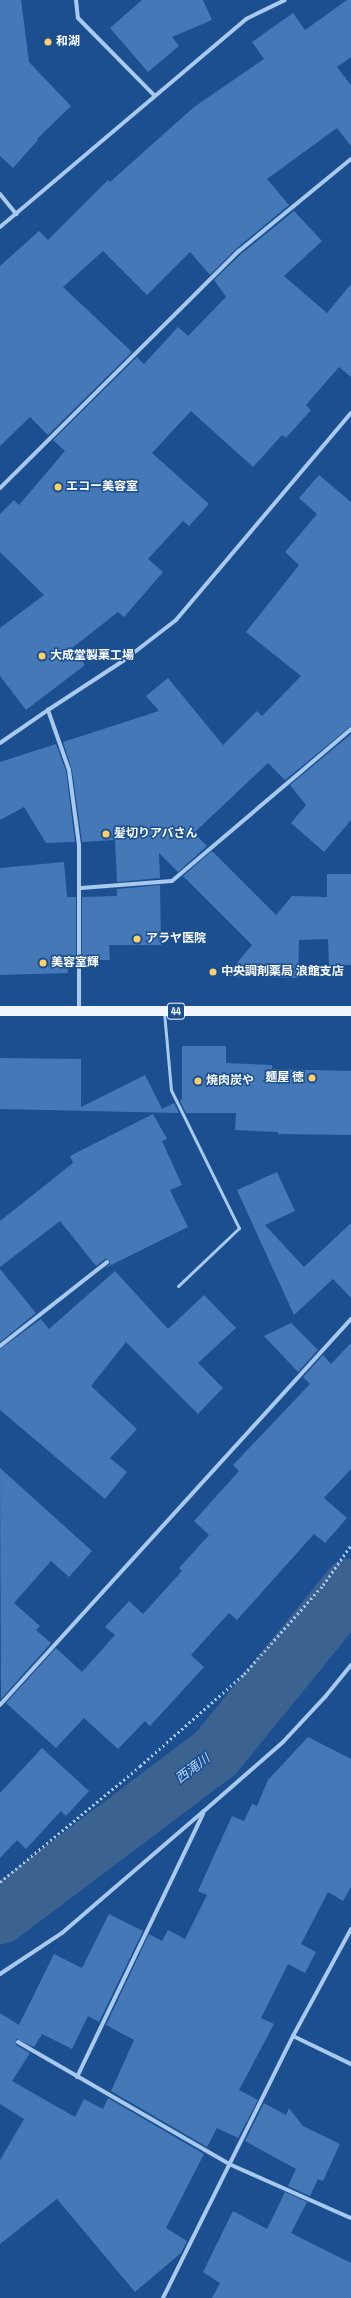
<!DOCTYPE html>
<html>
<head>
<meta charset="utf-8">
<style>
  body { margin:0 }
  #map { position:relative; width:351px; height:2298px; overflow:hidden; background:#1b4f8f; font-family:"Archivo Narrow","Noto Sans JP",sans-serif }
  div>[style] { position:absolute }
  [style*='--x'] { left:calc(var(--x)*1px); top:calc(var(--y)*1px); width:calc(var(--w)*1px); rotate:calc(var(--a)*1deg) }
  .river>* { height:57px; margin:-28.5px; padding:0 28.5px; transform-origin:28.5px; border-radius:28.5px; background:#3c6290 }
  .building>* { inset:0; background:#4478b7 }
  .path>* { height:2.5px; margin-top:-1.25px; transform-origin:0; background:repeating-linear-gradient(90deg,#a9c9ee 0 2px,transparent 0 5px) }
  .lane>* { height:3px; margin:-1.5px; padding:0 1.5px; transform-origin:1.5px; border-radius:1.5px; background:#a9c9ee }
  .street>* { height:4px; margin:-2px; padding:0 2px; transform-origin:2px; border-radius:2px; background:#a9c9ee }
  .primary>* { height:10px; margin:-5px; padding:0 5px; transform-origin:5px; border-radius:5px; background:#f0f6ff }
  .dots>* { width:11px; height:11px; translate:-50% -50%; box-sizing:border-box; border:2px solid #1b4f8f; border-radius:50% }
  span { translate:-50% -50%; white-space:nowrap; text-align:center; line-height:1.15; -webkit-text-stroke:3px #1b4f8f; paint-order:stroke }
  .shield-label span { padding:1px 3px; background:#1b4f8f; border:1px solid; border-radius:3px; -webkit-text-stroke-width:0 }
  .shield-label { font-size:11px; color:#fff; font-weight:700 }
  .poi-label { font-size:12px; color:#fff; font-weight:700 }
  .left { translate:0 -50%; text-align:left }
  .right { translate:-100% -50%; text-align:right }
  .water-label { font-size:13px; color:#b5d3f5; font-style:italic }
</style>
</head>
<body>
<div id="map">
  <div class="river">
    <div style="--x:0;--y:1915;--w:269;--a:-37"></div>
    <div style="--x:215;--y:1753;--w:215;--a:-50.8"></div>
  </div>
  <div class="building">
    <div style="clip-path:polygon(0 0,21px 0,29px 62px,71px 106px,37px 139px,38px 140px,13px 168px,0 156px)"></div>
    <div style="clip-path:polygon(142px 0,203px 0,212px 20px,172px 37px,179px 46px,148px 72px,110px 28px)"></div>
    <div style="clip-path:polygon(347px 0,351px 0,351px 57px,337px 67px,351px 85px,351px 146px,337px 128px,267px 179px,289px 205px,237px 248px,210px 275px,190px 252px,147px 295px,103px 251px,63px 287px,132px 352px,48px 435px,30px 417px,0 446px,0 266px,39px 231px,48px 240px,108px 180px,110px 182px,194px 107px,264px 59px,252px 42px,293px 13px,305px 30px)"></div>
    <div style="clip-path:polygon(294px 211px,322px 241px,284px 276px,327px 313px,351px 284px,351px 377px,339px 367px,306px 405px,311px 410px,286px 438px,282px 435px,253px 467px,191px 411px,152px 453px,209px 504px,189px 526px,183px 521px,148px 559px,163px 572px,124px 617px,118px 612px,72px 648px,85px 665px,26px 710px,0 676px,0 628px,44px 595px,0 552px,0 514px,14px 500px,19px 505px,65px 451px,53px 440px,137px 357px,144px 364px,178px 327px,188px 336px,226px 297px,214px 280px,241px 254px)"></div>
    <div style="clip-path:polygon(319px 475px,351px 502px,351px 726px,285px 780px,268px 763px,194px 833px,207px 846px,178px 872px,159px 853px,160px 878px,117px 882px,115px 840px,82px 842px,72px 770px,63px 742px,159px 711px,146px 696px,168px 678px,223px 745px,257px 711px,262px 716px,301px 676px,246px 632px,299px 565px,285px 552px,317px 514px,299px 498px)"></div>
    <div style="clip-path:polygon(351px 734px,351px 820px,324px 852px,291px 823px,306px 805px,290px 785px)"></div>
    <div style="clip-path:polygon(56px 744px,66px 771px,75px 842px,46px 843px,24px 807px,0 820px,0 762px)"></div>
    <div style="clip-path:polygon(212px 851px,276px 915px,292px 896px,327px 897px,327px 874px,351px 874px,351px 965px,329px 965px,328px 939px,299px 940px,298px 978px,226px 976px,252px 945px,183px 876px)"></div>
    <div style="clip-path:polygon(64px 862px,67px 897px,76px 897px,76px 960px,67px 960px,68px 973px,0 975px,0 868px)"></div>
    <div style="clip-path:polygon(160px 885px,161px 945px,109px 945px,110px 960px,82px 960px,82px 897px,117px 896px,117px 889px)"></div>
    <div style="clip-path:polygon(182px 1046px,226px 1046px,226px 1063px,272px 1065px,272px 1069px,351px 1071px,351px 1135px,278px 1134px,278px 1132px,235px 1130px,236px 1113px,186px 1113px,180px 1101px,182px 1099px)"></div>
    <div style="clip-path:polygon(0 1058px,81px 1059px,81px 1107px,145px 1075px,162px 1109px,174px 1103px,179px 1113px,0 1109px)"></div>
    <div style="clip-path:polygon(153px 1114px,167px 1139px,162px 1141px,182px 1185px,170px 1190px,188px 1227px,105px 1268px,110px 1264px,109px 1260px,105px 1259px,96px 1266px,60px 1221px,0 1267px,0 1221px,73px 1163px,70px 1156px)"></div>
    <div style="clip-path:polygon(277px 1172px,295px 1211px,265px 1225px,304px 1267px,351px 1223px,351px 1298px,333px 1279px,294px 1315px,237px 1190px)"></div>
    <div style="clip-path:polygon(0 1269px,36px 1313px,0 1342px)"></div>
    <div style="clip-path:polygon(115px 1271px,168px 1329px,204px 1295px,236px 1328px,198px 1363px,223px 1388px,198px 1414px,126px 1342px,91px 1386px,137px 1429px,110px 1458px,127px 1472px,105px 1499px,0 1410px,0 1349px,41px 1319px,49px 1329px)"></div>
    <div style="clip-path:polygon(291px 1323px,318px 1350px,298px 1372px,264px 1336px)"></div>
    <div style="clip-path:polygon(351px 1343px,351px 1469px,324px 1498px,347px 1518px,325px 1543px,314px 1534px,237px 1620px,229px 1613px,191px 1655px,204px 1667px,150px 1726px,145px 1721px,118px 1749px,84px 1718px,56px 1748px,6px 1703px,56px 1648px,82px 1672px,115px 1635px,105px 1627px,129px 1601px,143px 1614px,182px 1571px,179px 1568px,209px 1535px,194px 1521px,239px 1471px,233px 1465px,310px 1384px,303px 1377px,323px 1355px,331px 1364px)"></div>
    <div style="clip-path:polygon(0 1468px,92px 1551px,69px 1577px,51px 1561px,14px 1603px,40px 1626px,36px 1630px,51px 1643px,1px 1699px)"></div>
    <div style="clip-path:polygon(308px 1737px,351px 1759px,351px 1887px,343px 1901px,328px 1892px,301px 1944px,316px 1952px,305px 1973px,288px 1964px,261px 2018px,274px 2024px,239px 2090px,258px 2100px,238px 2138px,217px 2128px,207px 2147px,111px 2091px,134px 2040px,106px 2025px,149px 1934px,162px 1941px,168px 1930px,185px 1939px,207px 1895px,198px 1891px,232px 1816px,244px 1821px,252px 1804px,257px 1806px,268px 1780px)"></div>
    <div style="clip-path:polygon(42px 1748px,89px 1791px,66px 1816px,61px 1811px,26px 1849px,17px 1840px,0 1858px,0 1793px)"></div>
    <div style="clip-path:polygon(109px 1914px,143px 1931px,99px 2022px,88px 2016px,72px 2049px,42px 2034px,34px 2047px,16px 2039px,16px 2045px,30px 2053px,12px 2081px,75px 2117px,84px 2099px,103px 2109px,108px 2098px,204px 2154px,166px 2228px,187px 2241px,181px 2253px,135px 2292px,57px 2199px,0 2244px,0 2160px,24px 2119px,0 2104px,0 2013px,19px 2025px,54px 1954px,82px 1968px)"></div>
    <div style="clip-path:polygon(264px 2103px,286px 2115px,289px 2108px,303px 2126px,340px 2144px,323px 2181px,318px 2179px,310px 2196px,288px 2186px,296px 2169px,245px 2141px)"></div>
    <div style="clip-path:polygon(285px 2192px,307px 2202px,291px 2233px,351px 2263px,351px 2298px,212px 2298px,220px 2283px,203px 2272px,233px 2211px,267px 2229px)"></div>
  </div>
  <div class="path">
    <div style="--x:0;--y:1882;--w:182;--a:-39.6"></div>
    <div style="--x:140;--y:1766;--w:139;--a:-41.5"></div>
    <div style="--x:244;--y:1674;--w:119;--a:-48.4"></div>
    <div style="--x:323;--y:1585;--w:49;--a:-55"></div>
  </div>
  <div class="lane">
    <div style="--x:164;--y:1012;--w:78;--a:84.9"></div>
    <div style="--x:171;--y:1090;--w:154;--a:63.8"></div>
    <div style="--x:239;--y:1228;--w:84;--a:136.4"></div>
  </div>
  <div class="street">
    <div style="--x:76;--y:0;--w:18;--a:84"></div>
    <div style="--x:78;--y:18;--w:108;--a:45.4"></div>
    <div style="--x:0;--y:194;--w:26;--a:51"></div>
    <div style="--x:0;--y:227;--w:322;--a:-40.2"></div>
    <div style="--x:246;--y:19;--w:43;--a:-26"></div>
    <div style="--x:0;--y:488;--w:337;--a:-44.8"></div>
    <div style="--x:239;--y:251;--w:145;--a:-39.4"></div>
    <div style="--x:0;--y:743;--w:58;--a:-34.5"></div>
    <div style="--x:81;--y:888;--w:91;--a:-4.4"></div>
    <div style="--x:172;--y:881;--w:235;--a:-40.3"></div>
    <div style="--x:79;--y:1011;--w:166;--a:-90"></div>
    <div style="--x:79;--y:845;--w:76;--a:-97.6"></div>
    <div style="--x:69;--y:770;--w:64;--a:-109.3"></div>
    <div style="--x:48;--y:710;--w:90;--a:-33.2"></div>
    <div style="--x:123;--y:661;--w:67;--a:-37.7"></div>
    <div style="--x:176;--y:620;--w:271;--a:-49.8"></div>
    <div style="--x:0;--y:1346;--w:136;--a:-38.1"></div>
    <div style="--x:0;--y:1705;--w:522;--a:-47.72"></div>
    <div style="--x:0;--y:1974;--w:74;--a:-33.5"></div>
    <div style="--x:62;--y:1933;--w:187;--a:-40.7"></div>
    <div style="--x:204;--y:1811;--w:105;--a:-41.1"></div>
    <div style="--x:283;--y:1742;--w:62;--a:-47"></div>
    <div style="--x:325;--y:1697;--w:41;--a:-50.9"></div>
    <div style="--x:293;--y:2036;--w:64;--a:25.8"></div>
    <div style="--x:18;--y:2042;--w:244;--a:30"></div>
    <div style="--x:229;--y:2164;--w:133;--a:23.9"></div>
    <div style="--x:77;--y:2077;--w:292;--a:-64.4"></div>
    <div style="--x:163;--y:2298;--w:292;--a:-63.6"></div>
    <div style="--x:293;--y:2036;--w:122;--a:-61.5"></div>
  </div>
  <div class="primary">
    <div style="--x:0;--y:1011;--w:351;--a:0"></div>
  </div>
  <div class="dots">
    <div style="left:48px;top:42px;background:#ffd166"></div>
    <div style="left:58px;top:487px;background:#ffd166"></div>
    <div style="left:42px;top:656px;background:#ffd166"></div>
    <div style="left:106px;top:834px;background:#ffd166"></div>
    <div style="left:137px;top:939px;background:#ffd166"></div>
    <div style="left:43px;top:963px;background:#ffd166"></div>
    <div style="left:213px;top:972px;background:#ffd166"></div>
    <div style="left:312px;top:1078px;background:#ffd166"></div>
    <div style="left:198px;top:1081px;background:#ffd166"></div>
  </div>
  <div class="shield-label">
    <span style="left:176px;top:1011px">44</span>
  </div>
  <div class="poi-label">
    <span class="left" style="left:56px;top:42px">和湖</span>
    <span class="left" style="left:66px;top:487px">エコー美容室</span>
    <span class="left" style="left:50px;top:656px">大成堂製菓工場</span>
    <span class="left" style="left:114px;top:834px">髪切りアバさん</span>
    <span class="left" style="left:146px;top:939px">アラヤ医院</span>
    <span class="left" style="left:51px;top:963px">美容室輝</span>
    <span class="left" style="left:221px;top:972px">中央調剤薬局 浪館支店</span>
    <span class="right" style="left:304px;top:1078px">麺屋 徳</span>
    <span class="left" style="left:206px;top:1081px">焼肉炭や</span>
  </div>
  <div class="water-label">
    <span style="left:193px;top:1769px;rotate:-37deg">西滝川</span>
  </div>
</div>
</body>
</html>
